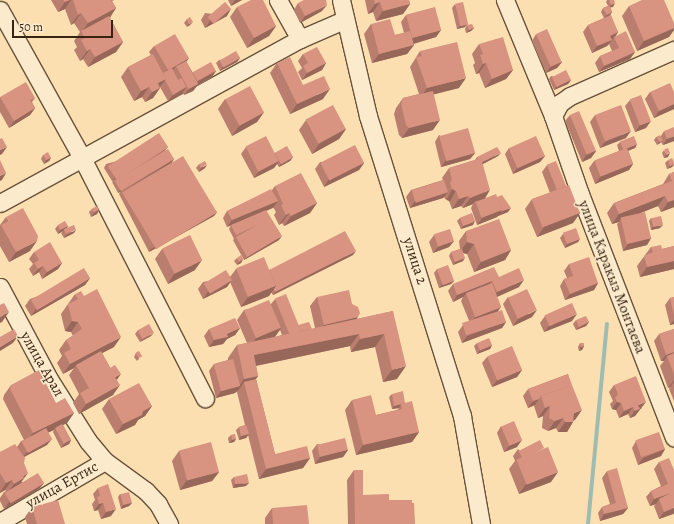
<!DOCTYPE html>
<html>
<head>
<meta charset="utf-8">
<style>
  body { margin:0 }
  #map { position:relative; width:674px; height:524px; overflow:hidden; background:#fbdfb1; font-family:Alegreya,serif }
  div>[style] { position:absolute }
  [style*='--x'] { left:calc(var(--x)*1px); top:calc(var(--y)*1px); width:calc(var(--w)*1px); rotate:calc(var(--a)*1deg) }
  .stream>* { height:4px; margin:-2px; padding:0 2px; transform-origin:2px; border-radius:2px; background:#9fbcb2 }
  .roads { filter:drop-shadow(1px 0 #68523a) drop-shadow(-1px 0 #68523a) drop-shadow(0 1px #68523a) drop-shadow(0 -1px #68523a) }
  .minor>* { height:17px; margin:-8.5px; padding:0 8.5px; transform-origin:8.5px; border-radius:8.5px; background:#fceacc }
  .wall>* { inset:0; background:#ba7e6f }
  .shaded-wall>* { inset:0; background:#97675a; transform-origin:0 0 }
  .building>* { inset:0; background:#d89381; transform-origin:0 0 }
  span { translate:-50% -50%; white-space:nowrap; text-align:center; line-height:1.15; -webkit-text-stroke:3px #fceacc; paint-order:stroke }
  .street-label { font-size:15px; color:#372312 }
  .scale { position:absolute; left:12px; top:20px; width:101px; height:18px; box-sizing:border-box; border:2px solid #372312; border-top:0; padding-left:5px; font-size:12px; line-height:14px; white-space:nowrap; color:#372312; -webkit-text-stroke:3px #fceacc; paint-order:stroke }
</style>
</head>
<body>
<div id="map">
  <div class="stream">
    <div style="--x:588;--y:524;--w:201;--a:-84.6"></div>
  </div>
  <div class="roads">
    <div class="minor">
      <div style="--x:278;--y:0;--w:45;--a:60.6"></div>
      <div style="--x:341;--y:0;--w:119;--a:76.9"></div>
      <div style="--x:368;--y:116;--w:314;--a:72.6"></div>
      <div style="--x:462;--y:416;--w:110;--a:80"></div>
      <div style="--x:505;--y:0;--w:126;--a:67.5"></div>
      <div style="--x:553;--y:116;--w:83;--a:70.9"></div>
      <div style="--x:580;--y:194;--w:261;--a:68.9"></div>
      <div style="--x:0;--y:10;--w:169;--a:61"></div>
      <div style="--x:82;--y:158;--w:270;--a:62.9"></div>
      <div style="--x:553;--y:116;--w:15;--a:-62"></div>
      <div style="--x:560;--y:103;--w:12;--a:-35"></div>
      <div style="--x:570;--y:96;--w:114;--a:-23.9"></div>
      <div style="--x:0;--y:203;--w:342;--a:-28.7"></div>
      <div style="--x:300;--y:39;--w:48;--a:-23.4"></div>
      <div style="--x:0;--y:287;--w:104;--a:62"></div>
      <div style="--x:49;--y:379;--w:73;--a:57.8"></div>
      <div style="--x:88;--y:441;--w:26;--a:50"></div>
      <div style="--x:105;--y:461;--w:51;--a:36.2"></div>
      <div style="--x:146;--y:491;--w:18;--a:47"></div>
      <div style="--x:158;--y:504;--w:23;--a:61"></div>
      <div style="--x:0;--y:522;--w:121;--a:-30.2"></div>
    </div>
  </div>
  <div class="wall">
    <div style="clip-path:polygon(51px 0,114px 0,112px 1px,116px 8px,110px 18px,123px 42px,116px 52px,88px 67px,83px 59px,80px 61px,74px 50px,77px 47px,74px 41px,80px 32px,74px 23px,71px 25px,65px 9px,58px 12px)"></div>
    <div style="clip-path:polygon(228px 0,242px 0,231px 6px)"></div>
    <div style="clip-path:polygon(365px 0,409px 0,410px 4px,403px 14px,376px 21px,373px 12px,368px 14px)"></div>
    <div style="clip-path:polygon(607px 0,614px 0,613px 7px,610px 7px,612px 12px,610px 15px,618px 32px,616px 36px,635px 52px,630px 59px,599px 72px,595px 63px,600px 56px,612px 51px,609px 44px,607px 46px,592px 53px,583px 32px,588px 25px,604px 18px,601px 12px,603px 8px,608px 6px,606px 2px)"></div>
    <div style="clip-path:polygon(298px 3px,322px 11px,300px 23px,294px 10px)"></div>
    <div style="clip-path:polygon(455px 4px,465px 27px,457px 29px,452px 8px)"></div>
    <div style="clip-path:polygon(629px 6px,674px 28px,674px 30px,669px 37px,637px 51px,622px 16px)"></div>
    <div style="clip-path:polygon(237px 7px,276px 26px,269px 36px,247px 48px,230px 17px)"></div>
    <div style="clip-path:polygon(205px 13px,227px 16px,205px 28px,201px 20px)"></div>
    <div style="clip-path:polygon(406px 15px,441px 30px,436px 37px,414px 44px,414px 45px,407px 54px,372px 63px,364px 34px,371px 24px,395px 35px,404px 33px,401px 22px)"></div>
    <div style="clip-path:polygon(187px 19px,190px 25px,187px 27px,184px 23px)"></div>
    <div style="clip-path:polygon(467px 25px,474px 28px,471px 31px,466px 33px,465px 29px)"></div>
    <div style="clip-path:polygon(536px 34px,562px 62px,557px 68px,546px 73px,532px 41px)"></div>
    <div style="clip-path:polygon(479px 44px,513px 70px,506px 79px,485px 88px,479px 73px,476px 74px,473px 65px,475px 63px,472px 54px)"></div>
    <div style="clip-path:polygon(154px 46px,189px 58px,186px 61px,193px 73px,193px 72px,216px 71px,211px 78px,197px 86px,193px 91px,184px 95px,183px 93px,182px 94px,168px 101px,160px 87px,160px 88px,153px 98px,145px 102px,142px 97px,134px 101px,121px 77px,128px 67px,151px 55px,149px 52px)"></div>
    <div style="clip-path:polygon(420px 51px,459px 88px,434px 94px,433px 130px,402px 138px,399px 135px,394px 114px,396px 108px,403px 98px,419px 94px,410px 67px)"></div>
    <div style="clip-path:polygon(303px 54px,326px 63px,322px 70px,302px 80px,298px 72px,302px 68px,298px 61px)"></div>
    <div style="clip-path:polygon(240px 58px,237px 62px,220px 71px,216px 63px,219px 60px)"></div>
    <div style="clip-path:polygon(277px 63px,303px 85px,323px 99px,290px 114px,270px 73px)"></div>
    <div style="clip-path:polygon(551px 76px,571px 80px,568px 84px,554px 90px,549px 79px)"></div>
    <div style="clip-path:polygon(650px 92px,674px 92px,674px 109px,654px 118px,645px 99px)"></div>
    <div style="clip-path:polygon(0 97px,35px 98px,32px 102px,35px 108px,30px 115px,9px 128px,0 112px)"></div>
    <div style="clip-path:polygon(225px 99px,264px 112px,257px 122px,232px 136px,218px 109px)"></div>
    <div style="clip-path:polygon(630px 100px,646px 128px,635px 132px,625px 106px)"></div>
    <div style="clip-path:polygon(570px 115px,596px 151px,591px 158px,582px 162px,565px 121px)"></div>
    <div style="clip-path:polygon(595px 115px,626px 138px,600px 148px,590px 122px)"></div>
    <div style="clip-path:polygon(306px 120px,346px 129px,339px 139px,312px 154px,299px 130px)"></div>
    <div style="clip-path:polygon(664px 131px,674px 141px,663px 145px,661px 142px,660px 143px,657px 145px,654px 140px,656px 137px,661px 136px)"></div>
    <div style="clip-path:polygon(439px 135px,475px 153px,470px 159px,441px 167px,435px 142px)"></div>
    <div style="clip-path:polygon(620px 142px,637px 144px,635px 148px,628px 150px,633px 164px,629px 170px,595px 184px,589px 168px,594px 161px,619px 151px,617px 145px)"></div>
    <div style="clip-path:polygon(168px 147px,165px 150px,174px 159px,172px 163px,217px 212px,214px 216px,149px 252px,119px 194px,120px 192px,118px 193px,112px 182px,113px 181px,112px 181px,104px 168px,106px 164px)"></div>
    <div style="clip-path:polygon(246px 147px,275px 153px,293px 157px,290px 161px,279px 167px,277px 164px,274px 168px,254px 178px,241px 154px)"></div>
    <div style="clip-path:polygon(509px 148px,545px 156px,540px 162px,513px 174px,505px 154px)"></div>
    <div style="clip-path:polygon(664px 150px,668px 157px,664px 158px,662px 153px)"></div>
    <div style="clip-path:polygon(43px 155px,51px 158px,49px 161px,44px 164px,41px 159px)"></div>
    <div style="clip-path:polygon(498px 156px,483px 164px,485px 198px,497px 197px,508px 212px,498px 216px,497px 217px,477px 225px,471px 208px,473px 204px,463px 208px,461px 206px,452px 209px,449px 201px,445px 199px,444px 197px,443px 198px,410px 208px,406px 197px,411px 190px,443px 180px,442px 178px,449px 168px,475px 160px,477px 157px)"></div>
    <div style="clip-path:polygon(668px 160px,674px 162px,674px 165px,672px 167px,667px 169px,665px 163px)"></div>
    <div style="clip-path:polygon(320px 162px,364px 163px,359px 170px,324px 187px,315px 169px)"></div>
    <div style="clip-path:polygon(199px 164px,205px 168px,199px 172px,196px 168px)"></div>
    <div style="clip-path:polygon(547px 165px,566px 186px,580px 213px,573px 223px,537px 237px,525px 209px,532px 199px,550px 193px,542px 172px)"></div>
    <div style="clip-path:polygon(674px 172px,674px 207px,661px 212px,658px 206px,641px 213px,651px 238px,647px 245px,623px 251px,617px 224px,619px 222px,612px 224px,607px 213px,614px 203px,663px 184px,669px 174px)"></div>
    <div style="clip-path:polygon(275px 186px,317px 203px,310px 213px,284px 226px,282px 223px,279px 225px,274px 215px,276px 212px,273px 207px,266px 211px,279px 240px,244px 260px,233px 240px,235px 238px,234px 239px,229px 229px,231px 225px,227px 227px,223px 218px,227px 211px,272px 190px)"></div>
    <div style="clip-path:polygon(92px 209px,99px 210px,97px 214px,91px 217px,89px 212px)"></div>
    <div style="clip-path:polygon(6px 217px,30px 251px,9px 262px,0 246px,0 225px)"></div>
    <div style="clip-path:polygon(460px 218px,473px 225px,461px 229px,457px 221px)"></div>
    <div style="clip-path:polygon(651px 218px,660px 228px,651px 230px,649px 221px)"></div>
    <div style="clip-path:polygon(58px 225px,68px 226px,66px 229px,74px 233px,64px 238px,61px 233px,63px 231px,58px 234px,55px 229px)"></div>
    <div style="clip-path:polygon(466px 231px,511px 250px,505px 260px,474px 272px,467px 254px,463px 253px,463px 261px,453px 265px,449px 256px,451px 252px,460px 249px,459px 241px)"></div>
    <div style="clip-path:polygon(563px 234px,580px 239px,578px 242px,565px 248px,560px 238px)"></div>
    <div style="clip-path:polygon(434px 235px,454px 241px,449px 247px,433px 253px,429px 242px)"></div>
    <div style="clip-path:polygon(674px 246px,674px 269px,640px 277px,637px 266px,651px 247px,662px 249px)"></div>
    <div style="clip-path:polygon(162px 249px,195px 270px,168px 284px,155px 259px)"></div>
    <div style="clip-path:polygon(34px 252px,62px 263px,58px 269px,42px 279px,39px 272px,33px 276px,29px 269px,33px 264px,29px 259px)"></div>
    <div style="clip-path:polygon(353px 255px,273px 295px,271px 292px,269px 296px,241px 307px,230px 282px,227px 287px,203px 299px,198px 289px,203px 282px,230px 277px,236px 269px,269px 270px)"></div>
    <div style="clip-path:polygon(237px 258px,243px 259px,241px 263px,237px 265px,234px 261px)"></div>
    <div style="clip-path:polygon(569px 264px,598px 283px,594px 290px,565px 300px,560px 286px,564px 279px,567px 278px,564px 271px)"></div>
    <div style="clip-path:polygon(437px 269px,454px 281px,451px 284px,439px 288px,434px 273px)"></div>
    <div style="clip-path:polygon(499px 277px,519px 287px,497px 297px,498px 312px,506px 322px,502px 328px,462px 343px,458px 332px,463px 325px,470px 323px,461px 301px,463px 297px,453px 302px,448px 291px,453px 284px)"></div>
    <div style="clip-path:polygon(90px 278px,85px 285px,31px 316px,25px 306px,30px 299px)"></div>
    <div style="clip-path:polygon(75px 294px,114px 347px,102px 353px,117px 380px,113px 395px,79px 414px,73px 403px,79px 394px,69px 375px,74px 368px,63px 374px,57px 363px,62px 356px,59px 350px,66px 340px,73px 336px,71px 332px,65px 331px,61px 314px)"></div>
    <div style="clip-path:polygon(evenodd,317px 297px,352px 304px,357px 319px,393px 311px,397px 379px,383px 382px,375px 347px,351px 352px,350px 346px,256px 366px,258px 376px,256px 379px,275px 454px,310px 458px,303px 468px,259px 479px,248px 435px,246px 438px,239px 440px,236px 430px,239px 427px,245px 425px,237px 392px,238px 391px,236px 392px,235px 393px,216px 398px,209px 371px,214px 364px,228px 360px,228px 358px,237px 345px,247px 343px,237px 320px,244px 310px,271px 304px,275px 299px,298px 325px,312px 329px,315px 328px,310px 306px,317px 297px,280px 330px,282px 335px,275px 337px,280px 330px)"></div>
    <div style="clip-path:polygon(508px 297px,532px 317px,513px 326px,503px 304px)"></div>
    <div style="clip-path:polygon(674px 297px,674px 324px,670px 325px,665px 305px,670px 298px)"></div>
    <div style="clip-path:polygon(545px 316px,572px 321px,544px 332px,540px 323px)"></div>
    <div style="clip-path:polygon(576px 320px,589px 322px,586px 326px,576px 330px,573px 324px)"></div>
    <div style="clip-path:polygon(240px 328px,235px 335px,227px 339px,223px 344px,209px 347px,204px 336px,209px 329px)"></div>
    <div style="clip-path:polygon(674px 329px,674px 401px,669px 389px,670px 387px,668px 388px,660px 366px,664px 361px,661px 361px,654px 341px,659px 334px)"></div>
    <div style="clip-path:polygon(138px 330px,151px 336px,140px 342px,135px 334px)"></div>
    <div style="clip-path:polygon(477px 343px,492px 345px,490px 349px,477px 354px,474px 346px)"></div>
    <div style="clip-path:polygon(580px 343px,584px 346px,582px 350px,579px 351px,578px 347px)"></div>
    <div style="clip-path:polygon(139px 351px,139px 359px,137px 361px,134px 357px,136px 353px)"></div>
    <div style="clip-path:polygon(487px 357px,522px 370px,517px 377px,492px 387px,482px 363px)"></div>
    <div style="clip-path:polygon(568px 374px,575px 420px,574px 420px,573px 422px,567px 432px,558px 432px,556px 428px,548px 431px,542px 428px,543px 416px,538px 418px,534px 406px,535px 405px,528px 408px,523px 396px,528px 389px)"></div>
    <div style="clip-path:polygon(11px 385px,56px 403px,74px 413px,67px 423px,63px 425px,71px 440px,69px 444px,61px 448px,53px 432px,54px 430px,48px 432px,47px 445px,24px 457px,21px 482px,44px 483px,39px 489px,4px 509px,0 501px,0 498px,4px 492px,6px 491px,5px 490px,0 493px,0 452px,17px 447px,21px 441px,24px 440px,3px 399px,4px 395px)"></div>
    <div style="clip-path:polygon(614px 385px,642px 409px,640px 409px,635px 416px,630px 418px,628px 414px,619px 418px,616px 410px,612px 409px,610px 404px,613px 401px,609px 392px)"></div>
    <div style="clip-path:polygon(392px 394px,405px 403px,419px 432px,412px 442px,356px 455px,345px 410px,352px 400px,376px 415px,397px 410px,399px 408px,392px 409px,389px 397px)"></div>
    <div style="clip-path:polygon(109px 399px,152px 406px,145px 416px,138px 420px,135px 425px,116px 434px,102px 409px)"></div>
    <div style="clip-path:polygon(501px 426px,517px 447px,504px 452px,497px 433px)"></div>
    <div style="clip-path:polygon(231px 435px,236px 439px,234px 442px,229px 443px,228px 438px)"></div>
    <div style="clip-path:polygon(636px 441px,665px 449px,661px 456px,638px 465px,632px 448px)"></div>
    <div style="clip-path:polygon(317px 444px,348px 450px,343px 457px,315px 464px,312px 451px)"></div>
    <div style="clip-path:polygon(518px 449px,551px 482px,519px 494px,509px 469px,515px 461px,513px 456px)"></div>
    <div style="clip-path:polygon(179px 451px,219px 472px,212px 481px,180px 490px,172px 461px)"></div>
    <div style="clip-path:polygon(659px 462px,674px 470px,674px 513px,673px 514px,659px 519px,654px 506px,656px 504px,650px 506px,646px 497px,651px 491px,661px 486px,654px 469px)"></div>
    <div style="clip-path:polygon(354px 470px,363px 495px,389px 500px,412px 503px,415px 524px,348px 524px,347px 480px)"></div>
    <div style="clip-path:polygon(607px 471px,628px 508px,623px 514px,600px 521px,598px 513px,602px 507px,610px 504px,602px 478px)"></div>
    <div style="clip-path:polygon(234px 477px,246px 486px,233px 488px,231px 480px)"></div>
    <div style="clip-path:polygon(98px 488px,111px 516px,101px 519px,98px 510px,94px 511px,92px 504px,95px 500px,93px 494px)"></div>
    <div style="clip-path:polygon(120px 494px,132px 503px,129px 506px,121px 509px,118px 497px)"></div>
    <div style="clip-path:polygon(32px 507px,65px 524px,27px 524px,25px 517px)"></div>
    <div style="clip-path:polygon(272px 508px,309px 524px,265px 524px,265px 518px)"></div>
  </div>
  <div class="shaded-wall">
    <div style="clip-path:polygon(70px 0,71px 0,65px 9px,58px 12px,65px 2px)"></div>
    <div style="clip-path:polygon(235px 0,242px 0,231px 6px)"></div>
    <div style="clip-path:polygon(380px 2px,373px 12px,368px 14px,375px 4px)"></div>
    <div style="clip-path:polygon(615px 3px,613px 7px,608px 8px,611px 5px)"></div>
    <div style="clip-path:polygon(410px 4px,403px 14px,376px 21px,383px 11px)"></div>
    <div style="clip-path:polygon(327px 5px,322px 11px,300px 23px,305px 16px)"></div>
    <div style="clip-path:polygon(116px 8px,109px 18px,81px 33px,88px 23px)"></div>
    <div style="clip-path:polygon(231px 9px,227px 16px,205px 28px,210px 21px)"></div>
    <div style="clip-path:polygon(612px 12px,610px 15px,604px 18px,607px 15px)"></div>
    <div style="clip-path:polygon(81px 13px,74px 23px,71px 25px,78px 15px)"></div>
    <div style="clip-path:polygon(193px 22px,190px 25px,187px 27px,189px 24px)"></div>
    <div style="clip-path:polygon(468px 24px,465px 27px,457px 29px,460px 26px)"></div>
    <div style="clip-path:polygon(276px 26px,269px 36px,247px 48px,254px 38px)"></div>
    <div style="clip-path:polygon(474px 28px,471px 31px,466px 33px,469px 30px)"></div>
    <div style="clip-path:polygon(674px 28px,674px 30px,669px 37px,637px 51px,644px 41px)"></div>
    <div style="clip-path:polygon(441px 30px,436px 37px,408px 45px,412px 38px)"></div>
    <div style="clip-path:polygon(618px 32px,614px 38px,614px 37px,612px 40px,610px 36px)"></div>
    <div style="clip-path:polygon(612px 40px,607px 46px,592px 53px,597px 46px)"></div>
    <div style="clip-path:polygon(123px 42px,116px 52px,88px 67px,95px 57px)"></div>
    <div style="clip-path:polygon(414px 45px,407px 54px,372px 63px,379px 54px)"></div>
    <div style="clip-path:polygon(90px 49px,83px 59px,80px 61px,87px 51px)"></div>
    <div style="clip-path:polygon(635px 52px,630px 59px,599px 72px,604px 66px)"></div>
    <div style="clip-path:polygon(189px 58px,184px 65px,176px 66px,173px 70px,162px 76px,167px 70px)"></div>
    <div style="clip-path:polygon(240px 58px,237px 62px,220px 71px,223px 67px)"></div>
    <div style="clip-path:polygon(562px 62px,557px 68px,546px 73px,551px 66px)"></div>
    <div style="clip-path:polygon(326px 63px,322px 70px,302px 80px,307px 73px)"></div>
    <div style="clip-path:polygon(486px 63px,479px 73px,476px 74px,483px 64px)"></div>
    <div style="clip-path:polygon(513px 70px,506px 79px,485px 88px,492px 79px)"></div>
    <div style="clip-path:polygon(216px 71px,211px 78px,197px 86px,193px 91px,184px 95px,189px 89px,195px 85px,198px 81px)"></div>
    <div style="clip-path:polygon(466px 78px,459px 88px,420px 98px,427px 88px)"></div>
    <div style="clip-path:polygon(166px 79px,159px 88px,158px 83px)"></div>
    <div style="clip-path:polygon(571px 80px,568px 84px,554px 90px,556px 87px)"></div>
    <div style="clip-path:polygon(149px 87px,142px 97px,134px 101px,141px 91px)"></div>
    <div style="clip-path:polygon(186px 87px,182px 94px,168px 101px,173px 95px)"></div>
    <div style="clip-path:polygon(160px 88px,153px 98px,145px 102px,152px 92px)"></div>
    <div style="clip-path:polygon(330px 89px,323px 99px,290px 114px,297px 104px)"></div>
    <div style="clip-path:polygon(674px 104px,674px 109px,654px 118px,659px 111px)"></div>
    <div style="clip-path:polygon(35px 108px,30px 115px,9px 128px,14px 121px)"></div>
    <div style="clip-path:polygon(264px 112px,257px 122px,232px 136px,239px 126px)"></div>
    <div style="clip-path:polygon(440px 120px,433px 130px,402px 138px,409px 128px)"></div>
    <div style="clip-path:polygon(651px 121px,646px 128px,635px 132px,640px 125px)"></div>
    <div style="clip-path:polygon(346px 129px,339px 139px,312px 154px,319px 144px)"></div>
    <div style="clip-path:polygon(631px 131px,626px 138px,600px 148px,605px 142px)"></div>
    <div style="clip-path:polygon(674px 136px,674px 141px,663px 145px,667px 139px)"></div>
    <div style="clip-path:polygon(663px 140px,660px 143px,657px 145px,659px 142px)"></div>
    <div style="clip-path:polygon(637px 144px,635px 148px,621px 154px,623px 150px)"></div>
    <div style="clip-path:polygon(7px 147px,2px 154px,0 155px,0 150px)"></div>
    <div style="clip-path:polygon(168px 147px,165px 150px,114px 179px,112px 181px,114px 178px)"></div>
    <div style="clip-path:polygon(596px 151px,591px 158px,582px 162px,586px 155px)"></div>
    <div style="clip-path:polygon(475px 153px,470px 159px,441px 167px,446px 160px)"></div>
    <div style="clip-path:polygon(501px 153px,498px 156px,477px 167px,480px 163px)"></div>
    <div style="clip-path:polygon(670px 153px,668px 157px,664px 158px,666px 155px)"></div>
    <div style="clip-path:polygon(545px 156px,540px 162px,513px 174px,518px 167px)"></div>
    <div style="clip-path:polygon(293px 157px,290px 161px,279px 167px,281px 163px)"></div>
    <div style="clip-path:polygon(51px 158px,49px 161px,44px 164px,46px 160px)"></div>
    <div style="clip-path:polygon(174px 159px,171px 163px,118px 193px,120px 190px)"></div>
    <div style="clip-path:polygon(279px 161px,274px 168px,254px 178px,258px 172px)"></div>
    <div style="clip-path:polygon(364px 163px,359px 170px,324px 187px,328px 180px)"></div>
    <div style="clip-path:polygon(633px 164px,629px 170px,595px 184px,600px 177px)"></div>
    <div style="clip-path:polygon(674px 164px,672px 167px,667px 169px,670px 166px)"></div>
    <div style="clip-path:polygon(207px 165px,205px 168px,199px 172px,201px 168px)"></div>
    <div style="clip-path:polygon(6px 173px,2px 180px,0 181px,0 176px)"></div>
    <div style="left:452px;top:189px;width:4px;height:12px;rotate:27deg"></div>
    <div style="clip-path:polygon(490px 190px,484px 200px,475px 201px,473px 204px,463px 208px,470px 198px)"></div>
    <div style="clip-path:polygon(448px 192px,443px 198px,410px 208px,415px 201px)"></div>
    <div style="clip-path:polygon(468px 196px,461px 206px,452px 209px,459px 199px)"></div>
    <div style="clip-path:polygon(665px 196px,658px 206px,622px 220px,621px 218px,619px 222px,612px 224px,619px 214px)"></div>
    <div style="clip-path:polygon(674px 200px,674px 207px,661px 212px,668px 202px)"></div>
    <div style="clip-path:polygon(278px 201px,273px 208px,227px 227px,232px 220px)"></div>
    <div style="clip-path:polygon(317px 203px,310px 213px,284px 226px,291px 216px)"></div>
    <div style="clip-path:polygon(511px 208px,508px 212px,498px 216px,497px 217px,477px 225px,482px 218px,502px 210px)"></div>
    <div style="clip-path:polygon(99px 210px,97px 214px,91px 217px,94px 213px)"></div>
    <div style="clip-path:polygon(217px 212px,214px 216px,149px 252px,151px 249px)"></div>
    <div style="clip-path:polygon(289px 213px,282px 223px,279px 225px,286px 215px)"></div>
    <div style="clip-path:polygon(580px 213px,573px 223px,537px 237px,544px 227px)"></div>
    <div style="clip-path:polygon(475px 221px,473px 225px,461px 229px,463px 226px)"></div>
    <div style="clip-path:polygon(663px 225px,660px 228px,651px 230px,653px 227px)"></div>
    <div style="clip-path:polygon(68px 226px,65px 230px,64px 230px,63px 231px,58px 234px,60px 230px)"></div>
    <div style="clip-path:polygon(76px 230px,74px 233px,64px 238px,66px 235px)"></div>
    <div style="clip-path:polygon(282px 236px,279px 240px,244px 260px,247px 257px)"></div>
    <div style="clip-path:polygon(651px 238px,647px 245px,623px 251px,628px 244px)"></div>
    <div style="clip-path:polygon(580px 239px,578px 242px,565px 248px,567px 244px)"></div>
    <div style="clip-path:polygon(37px 241px,30px 251px,9px 262px,16px 252px)"></div>
    <div style="clip-path:polygon(454px 241px,449px 247px,433px 253px,438px 247px)"></div>
    <div style="clip-path:polygon(467px 242px,474px 244px,467px 254px,460px 252px)"></div>
    <div style="clip-path:polygon(511px 250px,505px 260px,474px 272px,481px 262px)"></div>
    <div style="clip-path:polygon(356px 251px,353px 255px,273px 295px,275px 292px)"></div>
    <div style="clip-path:polygon(465px 258px,463px 261px,453px 265px,455px 262px)"></div>
    <div style="clip-path:polygon(243px 259px,241px 263px,237px 265px,239px 262px)"></div>
    <div style="clip-path:polygon(202px 260px,195px 270px,168px 284px,174px 274px)"></div>
    <div style="clip-path:polygon(674px 261px,674px 269px,640px 277px,647px 267px)"></div>
    <div style="clip-path:polygon(62px 263px,58px 269px,42px 279px,47px 272px)"></div>
    <div style="clip-path:polygon(43px 266px,39px 272px,33px 276px,38px 269px)"></div>
    <div style="clip-path:polygon(90px 278px,85px 285px,31px 316px,36px 309px)"></div>
    <div style="clip-path:polygon(232px 280px,227px 287px,203px 299px,208px 292px)"></div>
    <div style="clip-path:polygon(524px 280px,519px 287px,492px 299px,497px 292px)"></div>
    <div style="clip-path:polygon(454px 281px,451px 284px,439px 288px,442px 285px)"></div>
    <div style="clip-path:polygon(492px 281px,487px 287px,466px 294px,463px 297px,453px 302px,457px 295px)"></div>
    <div style="clip-path:polygon(598px 283px,594px 290px,565px 300px,570px 294px)"></div>
    <div style="clip-path:polygon(276px 286px,269px 296px,241px 307px,248px 297px)"></div>
    <div style="clip-path:polygon(501px 307px,496px 314px,470px 324px,475px 317px)"></div>
    <div style="clip-path:polygon(537px 310px,532px 317px,513px 326px,518px 319px)"></div>
    <div style="clip-path:polygon(9px 312px,2px 322px,0 323px,0 317px)"></div>
    <div style="clip-path:polygon(577px 314px,572px 321px,544px 332px,549px 326px)"></div>
    <div style="clip-path:polygon(358px 317px,351px 327px,317px 335px,324px 325px)"></div>
    <div style="clip-path:polygon(674px 320px,674px 324px,670px 325px)"></div>
    <div style="clip-path:polygon(72px 321px,78px 322px,71px 332px,65px 331px)"></div>
    <div style="clip-path:polygon(506px 322px,502px 328px,462px 343px,467px 336px)"></div>
    <div style="clip-path:polygon(589px 322px,586px 326px,576px 330px,579px 327px)"></div>
    <div style="clip-path:polygon(240px 328px,235px 335px,227px 339px,223px 344px,209px 347px,214px 340px)"></div>
    <div style="clip-path:polygon(281px 328px,274px 338px,249px 348px,256px 338px)"></div>
    <div style="clip-path:polygon(154px 333px,151px 336px,140px 342px,143px 339px)"></div>
    <div style="clip-path:polygon(359px 334px,350px 346px,245px 368px,254px 355px)"></div>
    <div style="clip-path:polygon(384px 334px,375px 347px,351px 352px,360px 339px)"></div>
    <div style="clip-path:polygon(18px 336px,13px 343px,0 351px,0 347px)"></div>
    <div style="clip-path:polygon(121px 337px,114px 347px,77px 366px,76px 365px,74px 368px,63px 374px,70px 364px)"></div>
    <div style="clip-path:polygon(492px 345px,490px 349px,477px 354px,480px 350px)"></div>
    <div style="clip-path:polygon(584px 346px,582px 350px,579px 351px,581px 347px)"></div>
    <div style="clip-path:polygon(674px 352px,674px 357px,667px 356px,664px 361px,661px 361px,666px 355px)"></div>
    <div style="clip-path:polygon(406px 366px,397px 379px,383px 382px,392px 370px)"></div>
    <div style="clip-path:polygon(522px 370px,517px 377px,492px 387px,497px 380px)"></div>
    <div style="clip-path:polygon(121px 374px,114px 384px,115px 377px)"></div>
    <div style="clip-path:polygon(258px 376px,249px 388px,244px 382px,238px 391px,236px 392px,235px 393px,216px 398px,221px 391px,239px 386px,244px 379px)"></div>
    <div style="clip-path:polygon(674px 380px,674px 382px,670px 387px,668px 388px)"></div>
    <div style="clip-path:polygon(120px 385px,113px 395px,79px 414px,86px 404px)"></div>
    <div style="clip-path:polygon(539px 399px,535px 405px,528px 408px,533px 401px)"></div>
    <div style="clip-path:polygon(617px 402px,621px 403px,616px 410px,612px 409px)"></div>
    <div style="clip-path:polygon(646px 402px,635px 416px,630px 418px,638px 405px)"></div>
    <div style="clip-path:polygon(401px 404px,399px 408px,392px 409px,394px 406px)"></div>
    <div style="clip-path:polygon(152px 406px,145px 416px,138px 420px,135px 425px,116px 434px,123px 424px)"></div>
    <div style="clip-path:polygon(550px 406px,543px 416px,538px 418px,545px 408px)"></div>
    <div style="clip-path:polygon(633px 407px,628px 414px,619px 418px,624px 411px)"></div>
    <div style="clip-path:polygon(582px 410px,575px 420px,568px 422px,573px 422px,567px 432px,558px 432px,565px 422px,574px 413px)"></div>
    <div style="clip-path:polygon(74px 413px,67px 423px,55px 429px,55px 428px,54px 430px,26px 443px,33px 433px)"></div>
    <div style="clip-path:polygon(563px 418px,556px 428px,548px 431px,555px 421px)"></div>
    <div style="clip-path:polygon(419px 432px,412px 442px,356px 455px,363px 445px)"></div>
    <div style="clip-path:polygon(249px 434px,246px 438px,239px 440px,241px 436px)"></div>
    <div style="clip-path:polygon(52px 439px,47px 445px,22px 458px,27px 452px)"></div>
    <div style="clip-path:polygon(236px 439px,234px 442px,229px 443px,232px 440px)"></div>
    <div style="clip-path:polygon(71px 440px,69px 444px,61px 448px,64px 444px)"></div>
    <div style="clip-path:polygon(522px 440px,517px 447px,504px 452px,509px 446px)"></div>
    <div style="clip-path:polygon(665px 449px,661px 456px,638px 465px,643px 458px)"></div>
    <div style="clip-path:polygon(348px 450px,343px 457px,315px 464px,320px 457px)"></div>
    <div style="clip-path:polygon(310px 458px,303px 468px,259px 479px,266px 469px)"></div>
    <div style="clip-path:polygon(219px 472px,212px 481px,180px 490px,187px 480px)"></div>
    <div style="clip-path:polygon(558px 472px,551px 482px,519px 494px,526px 484px)"></div>
    <div style="clip-path:polygon(28px 473px,17px 488px,7px 494px,14px 484px,23px 476px)"></div>
    <div style="clip-path:polygon(12px 480px,5px 490px,0 493px,0 492px,6px 483px)"></div>
    <div style="clip-path:polygon(44px 483px,39px 489px,4px 509px,9px 502px)"></div>
    <div style="clip-path:polygon(249px 483px,246px 486px,233px 488px,235px 484px)"></div>
    <div style="clip-path:polygon(671px 493px,659px 499px,656px 504px,650px 506px,654px 499px)"></div>
    <div style="clip-path:polygon(103px 503px,98px 510px,94px 511px,99px 504px)"></div>
    <div style="clip-path:polygon(132px 503px,129px 506px,121px 509px,123px 505px)"></div>
    <div style="clip-path:polygon(674px 507px,674px 513px,673px 514px,659px 519px,664px 512px)"></div>
    <div style="clip-path:polygon(628px 508px,623px 514px,600px 521px,604px 514px)"></div>
    <div style="clip-path:polygon(116px 509px,111px 516px,101px 519px,106px 512px)"></div>
  </div>
  <div class="building">
    <div style="clip-path:polygon(63px 0,70px 0,65px 2px)"></div>
    <div style="clip-path:polygon(73px 0,111px 0,116px 8px,88px 23px,81px 13px,78px 15px)"></div>
    <div style="clip-path:polygon(251px 0,263px 0,276px 26px,254px 38px,237px 7px)"></div>
    <div style="clip-path:polygon(304px 0,326px 0,327px 5px,305px 16px,298px 3px)"></div>
    <div style="clip-path:polygon(374px 0,409px 0,410px 4px,383px 11px,380px 2px,375px 4px)"></div>
    <div style="clip-path:polygon(609px 0,614px 0,615px 3px,611px 5px)"></div>
    <div style="clip-path:polygon(642px 0,664px 0,674px 23px,674px 28px,644px 41px,629px 6px)"></div>
    <div style="left:225px;top:2px;width:9px;height:23px;rotate:49deg"></div>
    <div style="left:463px;top:2px;width:23px;height:8px;rotate:77deg"></div>
    <div style="clip-path:polygon(610px 6px,612px 12px,607px 15px,603px 8px)"></div>
    <div style="left:435px;top:7px;width:24px;height:30px;rotate:75deg"></div>
    <div style="clip-path:polygon(611px 15px,618px 32px,610px 36px,612px 40px,597px 46px,588px 25px)"></div>
    <div style="clip-path:polygon(109px 16px,123px 42px,95px 57px,90px 49px,87px 51px,81px 40px,85px 38px,81px 31px)"></div>
    <div style="clip-path:polygon(190px 17px,193px 22px,189px 24px,187px 19px)"></div>
    <div style="clip-path:polygon(390px 19px,395px 35px,410px 31px,414px 45px,379px 54px,371px 24px)"></div>
    <div style="clip-path:polygon(472px 24px,474px 28px,469px 30px,467px 25px)"></div>
    <div style="left:547px;top:29px;width:36px;height:12px;rotate:66deg"></div>
    <div style="clip-path:polygon(626px 31px,635px 52px,604px 66px,600px 56px,619px 48px,614px 37px)"></div>
    <div style="left:175px;top:34px;width:28px;height:24px;rotate:60deg"></div>
    <div style="clip-path:polygon(503px 37px,513px 70px,492px 79px,486px 63px,483px 64px,480px 55px,483px 54px,479px 44px)"></div>
    <div style="clip-path:polygon(457px 42px,466px 78px,427px 88px,416px 57px,422px 56px,420px 51px)"></div>
    <div style="clip-path:polygon(317px 47px,326px 63px,307px 73px,303px 66px,308px 63px,303px 54px)"></div>
    <div style="left:236px;top:51px;width:8px;height:19px;rotate:60deg"></div>
    <div style="clip-path:polygon(153px 54px,166px 79px,158px 83px,160px 88px,152px 92px,149px 87px,141px 91px,128px 67px)"></div>
    <div style="clip-path:polygon(290px 57px,303px 85px,324px 76px,330px 89px,297px 104px,277px 63px)"></div>
    <div style="left:186px;top:61px;width:26px;height:11px;rotate:62deg"></div>
    <div style="left:211px;top:62px;width:10px;height:21px;rotate:61deg"></div>
    <div style="clip-path:polygon(172px 68px,178px 80px,182px 78px,186px 87px,173px 95px,165px 80px,166px 79px,163px 73px)"></div>
    <div style="left:566px;top:70px;width:11px;height:16px;rotate:63deg"></div>
    <div style="clip-path:polygon(26px 82px,35px 98px,30px 100px,35px 108px,14px 121px,0 97px)"></div>
    <div style="clip-path:polygon(670px 83px,674px 92px,674px 104px,659px 111px,650px 92px)"></div>
    <div style="left:250px;top:86px;width:30px;height:28px;rotate:62deg"></div>
    <div style="clip-path:polygon(433px 91px,440px 120px,409px 128px,406px 125px,401px 104px,403px 98px)"></div>
    <div style="left:641px;top:95px;width:28px;height:12px;rotate:69deg"></div>
    <div style="left:333px;top:105px;width:27px;height:31px;rotate:62deg"></div>
    <div style="left:621px;top:105px;width:28px;height:28px;rotate:69deg"></div>
    <div style="left:579px;top:111px;width:43px;height:10px;rotate:67deg"></div>
    <div style="clip-path:polygon(674px 127px,674px 136px,667px 139px,664px 131px)"></div>
    <div style="left:468px;top:128px;width:26px;height:30px;rotate:74deg"></div>
    <div style="left:159px;top:133px;width:17px;height:61px;rotate:57deg"></div>
    <div style="left:660px;top:135px;width:6px;height:4px;rotate:59deg"></div>
    <div style="left:266px;top:136px;width:28px;height:23px;rotate:63deg"></div>
    <div style="left:536px;top:136px;width:22px;height:30px;rotate:66deg"></div>
    <div style="left:634px;top:136px;width:9px;height:15px;rotate:69deg"></div>
    <div style="clip-path:polygon(2px 138px,7px 147px,0 150px,0 139px)"></div>
    <div style="left:355px;top:145px;width:20px;height:39px;rotate:63deg"></div>
    <div style="left:287px;top:146px;width:13px;height:14px;rotate:61deg"></div>
    <div style="clip-path:polygon(497px 147px,501px 153px,482px 162px,481px 158px,478px 159px,477px 157px)"></div>
    <div style="left:627px;top:148px;width:17px;height:35px;rotate:69deg"></div>
    <div style="left:668px;top:148px;width:5px;height:4px;rotate:68deg"></div>
    <div style="left:168px;top:149px;width:12px;height:62px;rotate:59deg"></div>
    <div style="clip-path:polygon(48px 152px,51px 158px,46px 160px,43px 155px)"></div>
    <div style="left:183px;top:156px;width:66px;height:71px;rotate:59deg"></div>
    <div style="clip-path:polygon(481px 158px,490px 190px,470px 198px,468px 196px,459px 199px,456px 191px,452px 189px,450px 183px,452px 180px,449px 168px)"></div>
    <div style="clip-path:polygon(672px 158px,674px 162px,674px 164px,670px 166px,668px 160px)"></div>
    <div style="clip-path:polygon(0 160px,6px 173px,0 176px)"></div>
    <div style="left:205px;top:161px;width:4px;height:7px;rotate:63deg"></div>
    <div style="left:556px;top:161px;width:27px;height:10px;rotate:68deg"></div>
    <div style="clip-path:polygon(674px 172px,674px 200px,668px 202px,665px 196px,619px 214px,614px 203px,672px 181px,669px 174px)"></div>
    <div style="clip-path:polygon(301px 173px,317px 203px,291px 216px,289px 213px,286px 215px,281px 205px,283px 204px,275px 186px)"></div>
    <div style="left:444px;top:180px;width:13px;height:34px;rotate:72deg"></div>
    <div style="left:569px;top:185px;width:30px;height:40px;rotate:69deg"></div>
    <div style="clip-path:polygon(271px 189px,278px 201px,232px 220px,227px 211px)"></div>
    <div style="left:496px;top:194px;width:17px;height:22px;rotate:69deg"></div>
    <div style="clip-path:polygon(502px 195px,511px 208px,500px 212px,502px 210px,497px 197px)"></div>
    <div style="left:97px;top:206px;width:4px;height:6px;rotate:63deg"></div>
    <div style="clip-path:polygon(23px 208px,38px 236px,37px 241px,16px 252px,1px 225px,9px 221px,6px 217px)"></div>
    <div style="clip-path:polygon(266px 210px,282px 236px,247px 257px,236px 237px,257px 225px,236px 235px,231px 225px)"></div>
    <div style="left:645px;top:212px;width:27px;height:25px;rotate:77deg"></div>
    <div style="left:472px;top:213px;width:9px;height:13px;rotate:69deg"></div>
    <div style="left:661px;top:216px;width:9px;height:10px;rotate:77deg"></div>
    <div style="clip-path:polygon(499px 219px,511px 250px,481px 262px,474px 244px,467px 242px,466px 231px)"></div>
    <div style="clip-path:polygon(65px 221px,68px 226px,60px 230px,58px 225px)"></div>
    <div style="left:74px;top:225px;width:5px;height:11px;rotate:68deg"></div>
    <div style="left:576px;top:228px;width:12px;height:14px;rotate:70deg"></div>
    <div style="left:450px;top:229px;width:13px;height:17px;rotate:72deg"></div>
    <div style="clip-path:polygon(345px 231px,356px 251px,275px 292px,274px 289px,276px 286px,269px 270px)"></div>
    <div style="left:190px;top:235px;width:28px;height:31px;rotate:64deg"></div>
    <div style="clip-path:polygon(50px 242px,62px 263px,47px 272px,43px 266px,38px 269px,34px 263px,39px 260px,34px 252px)"></div>
    <div style="clip-path:polygon(661px 245px,662px 249px,674px 246px,674px 261px,647px 267px,644px 256px,653px 252px,651px 247px)"></div>
    <div style="clip-path:polygon(462px 249px,465px 258px,455px 262px,451px 252px)"></div>
    <div style="clip-path:polygon(241px 255px,243px 259px,239px 262px,237px 258px)"></div>
    <div style="left:264px;top:257px;width:31px;height:30px;rotate:68deg"></div>
    <div style="clip-path:polygon(589px 257px,598px 283px,570px 294px,564px 279px,573px 276px,569px 264px)"></div>
    <div style="left:448px;top:265px;width:17px;height:12px;rotate:69deg"></div>
    <div style="clip-path:polygon(494px 267px,499px 277px,519px 268px,524px 280px,497px 292px,492px 281px,457px 295px,453px 284px)"></div>
    <div style="left:84px;top:268px;width:12px;height:62px;rotate:59deg"></div>
    <div style="left:226px;top:270px;width:12px;height:26px;rotate:59deg"></div>
    <div style="left:492px;top:283px;width:26px;height:28px;rotate:69deg"></div>
    <div style="clip-path:polygon(97px 289px,121px 337px,70px 364px,64px 353px,71px 349px,66px 340px,82px 329px,78px 322px,72px 321px,68px 304px,78px 299px,75px 294px,81px 291px,84px 296px)"></div>
    <div style="left:527px;top:289px;width:23px;height:21px;rotate:65deg"></div>
    <div style="clip-path:polygon(349px 290px,352px 304px,358px 307px,360px 313px,358px 317px,324px 325px,317px 297px)"></div>
    <div style="left:286px;top:294px;width:40px;height:12px;rotate:68deg"></div>
    <div style="clip-path:polygon(674px 297px,674px 316px,670px 298px)"></div>
    <div style="left:269px;top:300px;width:30px;height:27px;rotate:67deg"></div>
    <div style="clip-path:polygon(4px 303px,9px 312px,0 317px,0 305px)"></div>
    <div style="left:572px;top:303px;width:12px;height:30px;rotate:66deg"></div>
    <div style="left:502px;top:310px;width:13px;height:42px;rotate:72deg"></div>
    <div style="clip-path:polygon(393px 311px,406px 366px,392px 370px,384px 334px,360px 339px,359px 334px,254px 355px,258px 376px,244px 379px,237px 345px)"></div>
    <div style="clip-path:polygon(586px 316px,589px 322px,579px 327px,576px 320px)"></div>
    <div style="clip-path:polygon(235px 318px,240px 328px,227px 334px,228px 337px,214px 340px,209px 329px)"></div>
    <div style="clip-path:polygon(309px 322px,312px 329px,301px 331px,298px 325px)"></div>
    <div style="left:149px;top:324px;width:10px;height:13px;rotate:61deg"></div>
    <div style="clip-path:polygon(14px 329px,18px 336px,0 347px,0 337px)"></div>
    <div style="clip-path:polygon(674px 329px,674px 352px,666px 355px,659px 334px)"></div>
    <div style="left:489px;top:338px;width:8px;height:13px;rotate:67deg"></div>
    <div style="clip-path:polygon(580px 343px,584px 343px,584px 346px,581px 347px)"></div>
    <div style="left:512px;top:346px;width:26px;height:27px;rotate:67deg"></div>
    <div style="clip-path:polygon(101px 351px,110px 368px,115px 365px,121px 374px,115px 377px,120px 385px,86px 404px,80px 393px,89px 388px,76px 365px)"></div>
    <div style="left:139px;top:351px;width:6px;height:4px;rotate:59deg"></div>
    <div style="clip-path:polygon(674px 353px,674px 374px,667px 356px)"></div>
    <div style="left:233px;top:359px;width:28px;height:20px;rotate:75deg"></div>
    <div style="clip-path:polygon(39px 370px,56px 403px,65px 398px,74px 413px,33px 433px,10px 389px,11px 385px)"></div>
    <div style="clip-path:polygon(568px 374px,572px 385px,541px 396px,539px 399px,533px 401px,528px 389px)"></div>
    <div style="clip-path:polygon(636px 376px,646px 402px,638px 405px,640px 409px,635px 411px,633px 407px,624px 411px,621px 403px,617px 402px,615px 398px,618px 394px,614px 385px)"></div>
    <div style="clip-path:polygon(256px 379px,275px 454px,307px 446px,310px 458px,266px 469px,244px 382px)"></div>
    <div style="clip-path:polygon(139px 383px,152px 406px,143px 411px,142px 415px,123px 424px,109px 399px)"></div>
    <div style="clip-path:polygon(572px 385px,582px 410px,574px 413px,573px 422px,565px 422px,563px 418px,555px 421px,549px 418px,550px 406px,545px 408px,541px 396px)"></div>
    <div style="clip-path:polygon(403px 391px,405px 403px,394px 406px,392px 394px)"></div>
    <div style="clip-path:polygon(371px 395px,376px 415px,402px 409px,401px 404px,412px 401px,419px 432px,363px 445px,352px 400px)"></div>
    <div style="left:514px;top:421px;width:21px;height:14px;rotate:67deg"></div>
    <div style="left:62px;top:424px;width:18px;height:8px;rotate:61deg"></div>
    <div style="clip-path:polygon(246px 425px,249px 434px,241px 436px,239px 427px)"></div>
    <div style="left:46px;top:428px;width:13px;height:28px;rotate:61deg"></div>
    <div style="left:659px;top:432px;width:18px;height:25px;rotate:71deg"></div>
    <div style="left:235px;top:434px;width:5px;height:4px;rotate:79deg"></div>
    <div style="left:345px;top:438px;width:12px;height:29px;rotate:76deg"></div>
    <div style="left:540px;top:440px;width:9px;height:24px;rotate:63deg"></div>
    <div style="left:211px;top:442px;width:31px;height:33px;rotate:75deg"></div>
    <div style="clip-path:polygon(15px 444px,25px 458px,24px 463px,28px 473px,23px 476px,24px 478px,14px 484px,12px 480px,6px 483px,0 473px,0 452px)"></div>
    <div style="left:548px;top:447px;width:27px;height:34px;rotate:68deg"></div>
    <div style="clip-path:polygon(669px 458px,674px 470px,674px 508px,664px 512px,659px 499px,671px 493px,654px 499px,651px 491px,668px 484px,659px 462px)"></div>
    <div style="clip-path:polygon(617px 468px,628px 508px,604px 514px,602px 507px,616px 503px,607px 471px)"></div>
    <div style="clip-path:polygon(354px 470px,363px 470px,363px 495px,389px 494px,389px 500px,412px 500px,412px 503px,414px 503px,415px 524px,355px 524px)"></div>
    <div style="left:38px;top:473px;width:12px;height:39px;rotate:59deg"></div>
    <div style="clip-path:polygon(247px 474px,249px 483px,235px 484px,234px 477px)"></div>
    <div style="clip-path:polygon(108px 484px,116px 509px,106px 512px,103px 503px,99px 504px,97px 497px,100px 496px,98px 488px)"></div>
    <div style="left:129px;top:492px;width:11px;height:9px;rotate:75deg"></div>
    <div style="clip-path:polygon(58px 500px,65px 524px,37px 524px,32px 507px)"></div>
    <div style="clip-path:polygon(307px 505px,309px 524px,273px 524px,272px 508px)"></div>
  </div>
  <div class="street-label">
    <span style="left:415px;top:261px;rotate:72deg">улица 2</span>
    <span style="left:612px;top:277px;rotate:69deg">улица Каракыз Монтаева</span>
    <span style="left:42px;top:364px;rotate:60deg">улица Арал</span>
    <span style="left:62px;top:485px;rotate:-29deg">улица Ертис</span>
  </div>
  <div class="scale">50 m</div>
</div>
</body>
</html>
